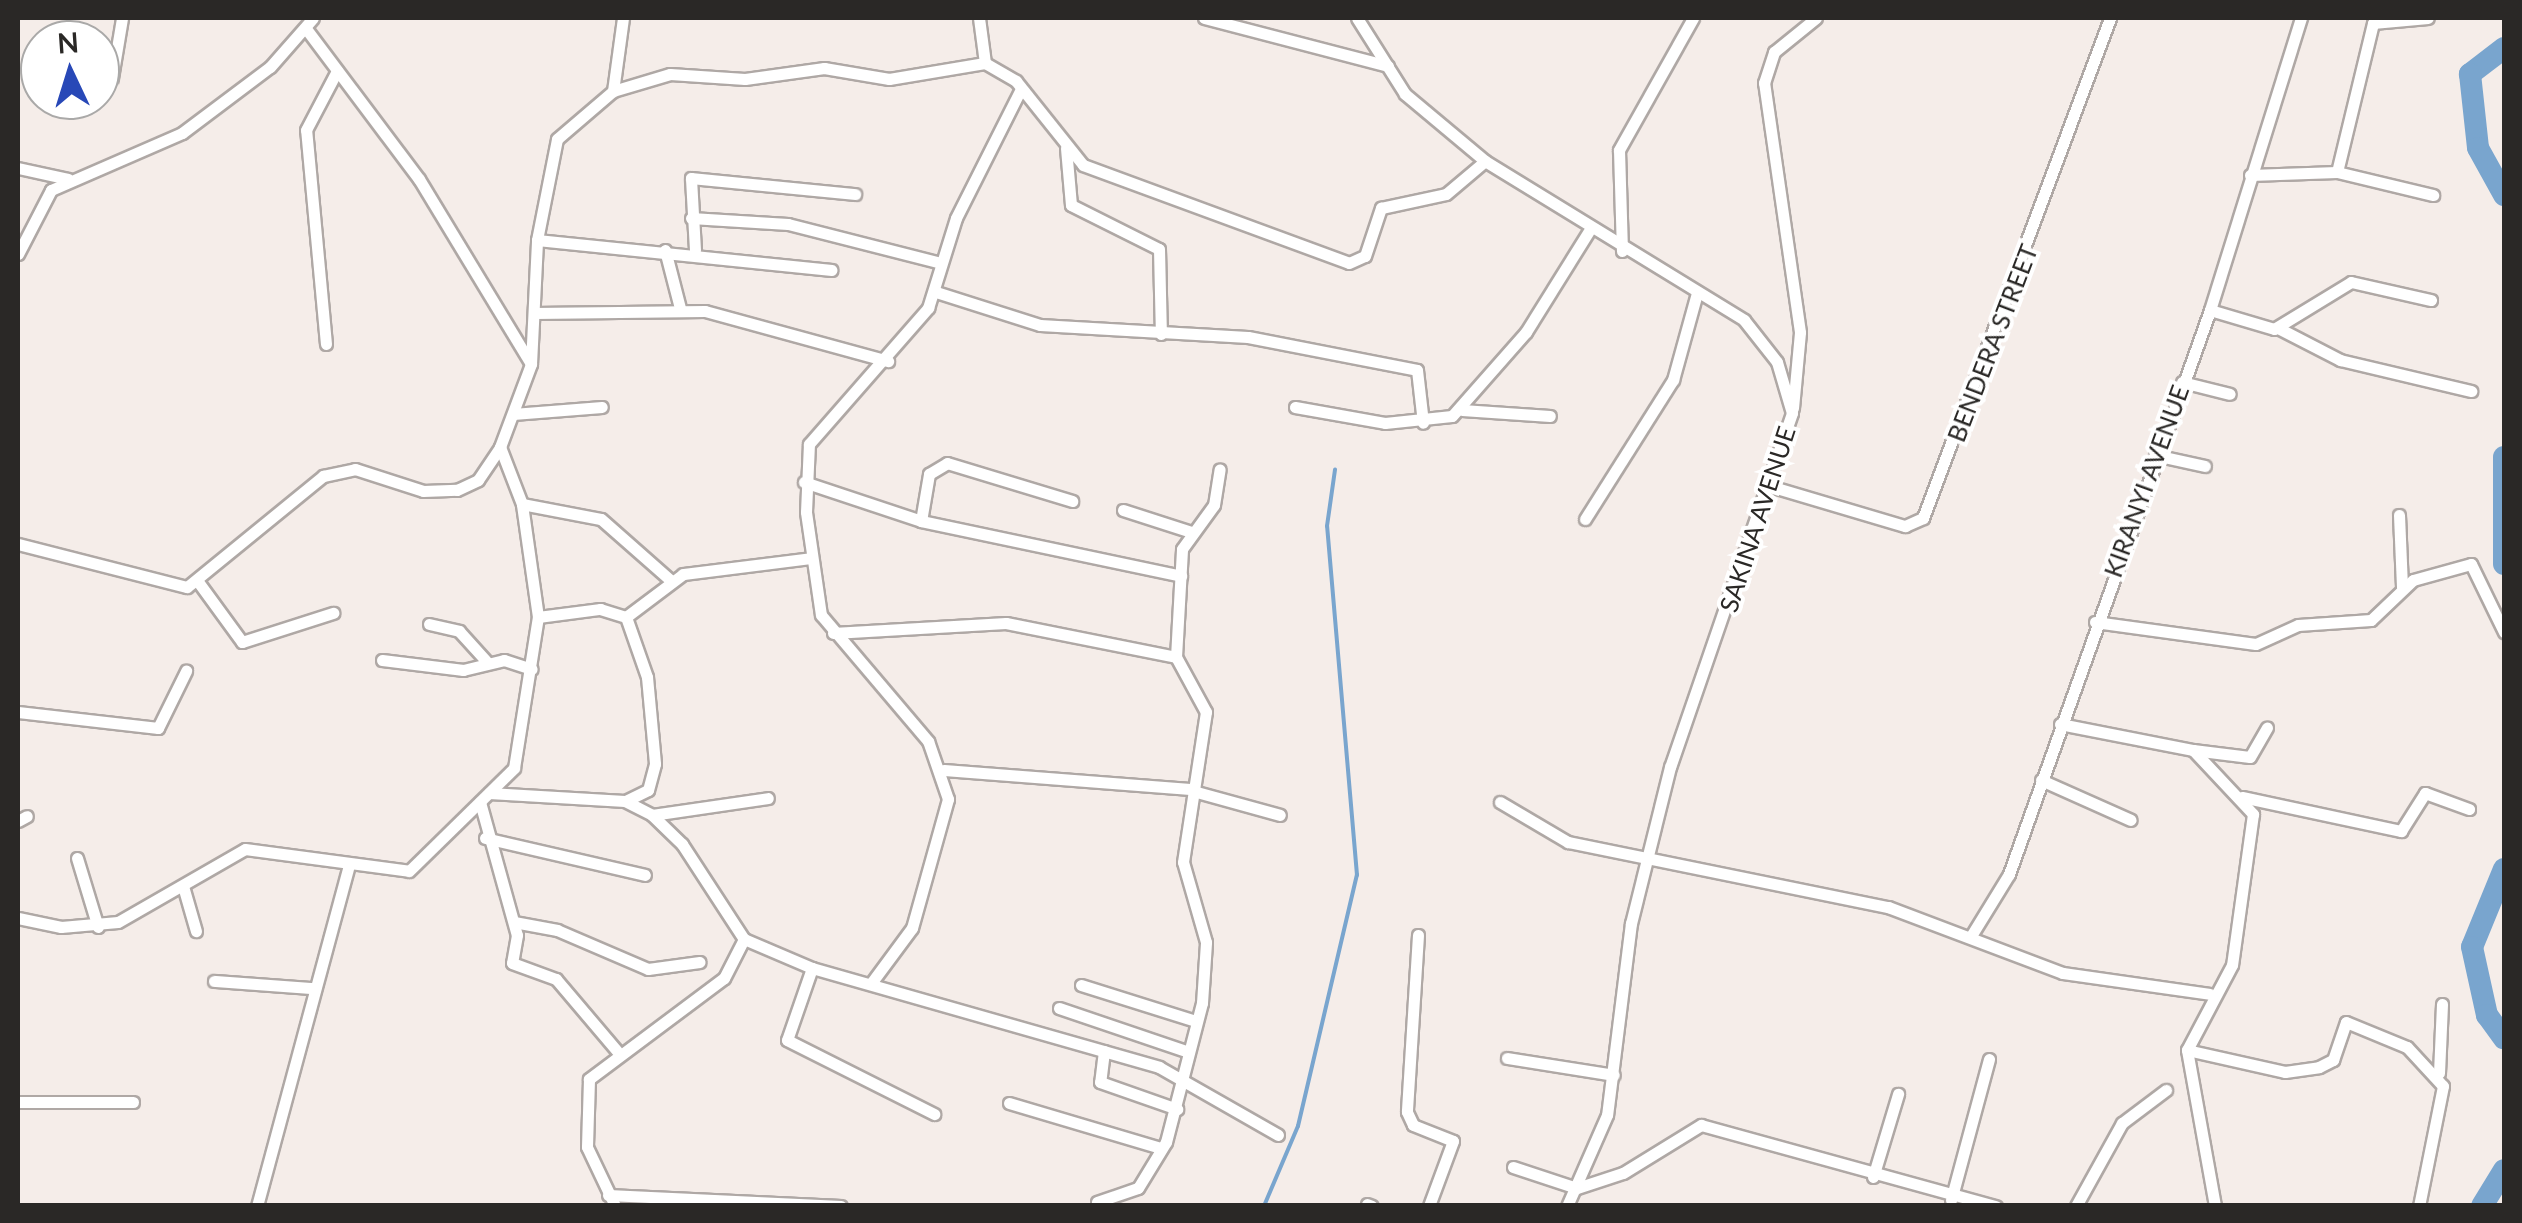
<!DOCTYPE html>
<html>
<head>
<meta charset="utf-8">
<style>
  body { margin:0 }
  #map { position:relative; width:2522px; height:1223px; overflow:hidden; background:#f5ede9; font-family:Lato,sans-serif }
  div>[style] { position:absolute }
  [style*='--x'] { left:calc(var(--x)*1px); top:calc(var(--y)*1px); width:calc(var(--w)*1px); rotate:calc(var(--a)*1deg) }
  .stream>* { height:4px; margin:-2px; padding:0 2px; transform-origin:2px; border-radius:2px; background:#79a5ce }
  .river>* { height:22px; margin:-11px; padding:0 11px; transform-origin:11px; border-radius:11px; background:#79a5ce }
  .roads { filter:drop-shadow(2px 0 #afa8a5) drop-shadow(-2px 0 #afa8a5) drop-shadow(0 2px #afa8a5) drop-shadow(0 -2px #afa8a5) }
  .street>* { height:11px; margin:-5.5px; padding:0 5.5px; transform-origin:5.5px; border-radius:5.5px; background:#fff }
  span { translate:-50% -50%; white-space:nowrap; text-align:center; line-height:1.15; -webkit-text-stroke:8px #fff; paint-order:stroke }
  .street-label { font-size:25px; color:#2a2826 }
  .frame { position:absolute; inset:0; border:20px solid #2a2826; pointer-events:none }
  .north { position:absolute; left:20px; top:20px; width:100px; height:100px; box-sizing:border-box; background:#fff; border:2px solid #aaa9a8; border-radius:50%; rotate:356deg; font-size:28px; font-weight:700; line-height:40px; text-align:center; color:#2a2826 }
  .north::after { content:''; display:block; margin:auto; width:35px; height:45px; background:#2848b7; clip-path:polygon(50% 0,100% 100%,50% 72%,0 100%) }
</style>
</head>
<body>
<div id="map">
  <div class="stream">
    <div style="--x:1264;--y:1206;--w:87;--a:-67"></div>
    <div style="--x:1298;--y:1126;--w:258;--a:-76.8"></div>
    <div style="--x:1357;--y:875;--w:350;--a:-94.9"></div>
    <div style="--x:1327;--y:526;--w:57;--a:-81.9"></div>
  </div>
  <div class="river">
    <div style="--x:2504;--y:48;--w:43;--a:142.6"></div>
    <div style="--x:2470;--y:74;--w:74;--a:83.8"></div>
    <div style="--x:2478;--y:148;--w:54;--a:61"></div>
    <div style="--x:2504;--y:457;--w:107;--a:90"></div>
    <div style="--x:2504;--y:869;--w:84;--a:112.3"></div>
    <div style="--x:2472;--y:947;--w:70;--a:77.6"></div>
    <div style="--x:2487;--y:1015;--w:29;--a:54"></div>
    <div style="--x:2482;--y:1206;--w:42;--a:-58.6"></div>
  </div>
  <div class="roads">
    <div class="street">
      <div style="--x:979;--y:18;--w:45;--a:82.4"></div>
      <div style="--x:1204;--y:18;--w:190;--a:14.6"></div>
      <div style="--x:1357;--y:18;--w:90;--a:57.7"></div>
      <div style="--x:1405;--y:94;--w:104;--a:39.9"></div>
      <div style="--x:1485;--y:161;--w:304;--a:31.5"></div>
      <div style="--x:1744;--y:320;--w:53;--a:51.8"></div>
      <div style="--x:1777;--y:362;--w:53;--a:73.6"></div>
      <div style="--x:1792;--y:413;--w:374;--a:109"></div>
      <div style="--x:1670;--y:767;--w:161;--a:104"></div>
      <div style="--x:1631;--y:923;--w:193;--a:97.1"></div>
      <div style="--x:1607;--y:1115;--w:99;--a:113.7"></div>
      <div style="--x:307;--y:30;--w:186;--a:53.1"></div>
      <div style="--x:419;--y:179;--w:214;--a:58.8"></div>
      <div style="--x:112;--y:78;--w:61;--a:-80.5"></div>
      <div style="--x:613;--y:91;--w:74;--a:-82.2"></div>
      <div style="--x:1066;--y:148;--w:57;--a:85"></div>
      <div style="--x:1071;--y:205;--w:98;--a:26.6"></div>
      <div style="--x:1159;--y:249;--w:85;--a:88.7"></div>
      <div style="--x:18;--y:168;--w:51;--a:12.4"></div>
      <div style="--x:2337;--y:172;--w:153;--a:-76.4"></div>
      <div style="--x:2373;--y:23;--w:55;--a:-5.2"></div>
      <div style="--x:2250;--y:175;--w:87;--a:-2"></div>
      <div style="--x:2337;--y:172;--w:99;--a:13.5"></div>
      <div style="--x:691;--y:218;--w:97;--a:3.5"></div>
      <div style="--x:788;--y:224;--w:158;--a:14.3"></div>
      <div style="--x:537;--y:240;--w:296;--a:5.8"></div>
      <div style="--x:665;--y:250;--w:60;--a:75.5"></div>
      <div style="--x:695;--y:250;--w:72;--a:-93.2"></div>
      <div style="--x:691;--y:178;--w:165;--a:5.6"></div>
      <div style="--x:1622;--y:251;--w:101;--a:-91.7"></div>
      <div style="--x:1619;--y:150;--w:151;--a:-60.7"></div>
      <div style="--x:18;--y:254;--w:72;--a:-62.7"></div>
      <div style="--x:51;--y:190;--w:143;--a:-23.5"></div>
      <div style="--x:182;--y:133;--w:110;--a:-36.9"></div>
      <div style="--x:270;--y:67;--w:65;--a:-48.7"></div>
      <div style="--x:936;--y:292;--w:109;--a:17.6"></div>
      <div style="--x:1040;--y:325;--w:208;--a:3.3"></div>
      <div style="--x:1248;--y:337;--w:172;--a:11"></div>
      <div style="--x:1417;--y:370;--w:53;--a:83.5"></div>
      <div style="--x:2210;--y:310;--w:67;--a:16.5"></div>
      <div style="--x:2274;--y:329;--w:90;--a:-31.4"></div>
      <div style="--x:2351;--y:282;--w:82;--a:12.7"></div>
      <div style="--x:534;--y:313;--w:171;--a:-0.7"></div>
      <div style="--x:705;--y:311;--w:190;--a:15.3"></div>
      <div style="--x:2280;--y:329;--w:68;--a:27.3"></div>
      <div style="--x:2340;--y:360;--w:135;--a:13.3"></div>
      <div style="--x:326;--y:344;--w:215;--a:-95.3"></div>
      <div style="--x:306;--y:130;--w:67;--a:-62.3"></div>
      <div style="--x:2182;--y:382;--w:49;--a:14"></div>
      <div style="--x:1295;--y:407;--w:91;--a:10.1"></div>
      <div style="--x:1385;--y:423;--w:67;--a:-6"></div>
      <div style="--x:1452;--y:416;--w:112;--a:-48.6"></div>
      <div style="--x:1526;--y:332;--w:121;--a:-58.1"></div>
      <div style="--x:1793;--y:408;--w:76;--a:-84.7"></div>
      <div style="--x:1800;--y:332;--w:252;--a:-98.2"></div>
      <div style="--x:1764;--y:83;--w:33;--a:-72"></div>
      <div style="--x:1774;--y:52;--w:54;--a:-39"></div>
      <div style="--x:1462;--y:410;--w:88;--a:3.9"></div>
      <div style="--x:513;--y:414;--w:89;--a:-4.5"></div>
      <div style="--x:2155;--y:455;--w:51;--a:12.4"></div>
      <div style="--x:804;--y:482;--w:123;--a:18.4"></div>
      <div style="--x:921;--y:521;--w:266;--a:11.9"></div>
      <div style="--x:1773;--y:487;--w:138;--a:16.5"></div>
      <div style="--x:1905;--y:526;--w:20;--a:-24"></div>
      <div style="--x:1923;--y:518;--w:534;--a:-69.49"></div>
      <div style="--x:522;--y:504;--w:80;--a:10.8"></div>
      <div style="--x:601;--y:519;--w:91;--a:41.4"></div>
      <div style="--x:1123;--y:510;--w:71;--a:17.9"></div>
      <div style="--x:2399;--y:515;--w:72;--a:87.6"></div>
      <div style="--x:1585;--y:519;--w:165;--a:-57.7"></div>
      <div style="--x:1673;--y:380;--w:90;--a:-74.6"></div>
      <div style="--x:921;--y:521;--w:48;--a:-80.3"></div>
      <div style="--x:929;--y:474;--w:21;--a:-31"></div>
      <div style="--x:947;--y:463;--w:131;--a:16.9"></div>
      <div style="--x:18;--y:544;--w:174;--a:14.3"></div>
      <div style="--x:187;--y:587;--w:176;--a:-39.2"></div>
      <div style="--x:323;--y:476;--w:33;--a:-12"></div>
      <div style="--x:355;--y:469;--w:71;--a:17.9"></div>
      <div style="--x:423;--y:491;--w:34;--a:-2"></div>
      <div style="--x:457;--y:490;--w:23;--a:-25"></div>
      <div style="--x:478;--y:480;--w:40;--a:-56"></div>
      <div style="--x:199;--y:583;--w:73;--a:53.9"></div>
      <div style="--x:242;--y:642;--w:96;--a:-17.7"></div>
      <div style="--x:538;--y:617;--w:63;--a:-7.4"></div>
      <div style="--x:600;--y:609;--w:27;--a:17"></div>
      <div style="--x:626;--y:617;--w:64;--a:70.7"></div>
      <div style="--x:647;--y:677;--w:87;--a:84.7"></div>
      <div style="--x:655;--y:764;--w:27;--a:105"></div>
      <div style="--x:648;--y:790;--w:25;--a:154"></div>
      <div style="--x:626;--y:617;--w:71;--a:-37"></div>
      <div style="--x:683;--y:574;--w:129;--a:-7.1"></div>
      <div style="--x:2095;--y:622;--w:162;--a:7.8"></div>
      <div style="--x:2256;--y:644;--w:46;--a:-24.3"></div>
      <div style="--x:2298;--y:625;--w:73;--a:-3.9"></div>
      <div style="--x:2371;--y:620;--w:58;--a:-43.6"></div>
      <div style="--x:2413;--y:580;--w:60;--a:-15.4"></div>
      <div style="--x:2471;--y:564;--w:76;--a:64.1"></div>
      <div style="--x:429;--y:624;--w:31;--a:13"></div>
      <div style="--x:459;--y:631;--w:43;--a:47.8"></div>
      <div style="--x:833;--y:633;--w:173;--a:-3.3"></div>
      <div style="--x:1006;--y:623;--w:173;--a:11.3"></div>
      <div style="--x:382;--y:660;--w:82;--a:7"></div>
      <div style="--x:463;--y:670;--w:42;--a:-13.7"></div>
      <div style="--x:504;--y:660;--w:29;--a:18"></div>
      <div style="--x:18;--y:712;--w:141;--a:6.5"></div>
      <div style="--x:158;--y:728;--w:64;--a:-63.8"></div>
      <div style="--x:2060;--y:724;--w:136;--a:11.1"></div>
      <div style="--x:2193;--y:750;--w:88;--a:46.8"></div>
      <div style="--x:2253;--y:814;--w:152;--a:97.9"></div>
      <div style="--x:2232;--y:965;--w:96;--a:117.9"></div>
      <div style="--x:2187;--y:1050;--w:158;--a:79.8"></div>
      <div style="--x:2193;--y:750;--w:57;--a:7"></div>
      <div style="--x:2250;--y:757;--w:34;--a:-60"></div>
      <div style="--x:944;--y:770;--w:250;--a:4.4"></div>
      <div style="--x:2041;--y:780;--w:98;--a:24"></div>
      <div style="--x:1193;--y:791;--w:90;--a:15.4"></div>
      <div style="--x:489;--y:793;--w:136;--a:3.4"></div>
      <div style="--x:625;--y:801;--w:30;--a:27"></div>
      <div style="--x:652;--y:815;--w:42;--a:44"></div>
      <div style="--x:682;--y:844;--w:113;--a:56.9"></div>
      <div style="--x:744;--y:939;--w:44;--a:117.1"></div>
      <div style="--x:724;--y:978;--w:169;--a:143.2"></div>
      <div style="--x:589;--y:1079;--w:68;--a:91.7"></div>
      <div style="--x:587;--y:1147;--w:65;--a:64.6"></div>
      <div style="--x:2242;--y:797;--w:163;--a:12.1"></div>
      <div style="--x:2401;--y:831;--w:45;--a:-57.7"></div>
      <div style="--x:2425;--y:793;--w:47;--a:20"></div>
      <div style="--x:480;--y:802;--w:138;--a:74.5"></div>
      <div style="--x:517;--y:935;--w:28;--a:100"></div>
      <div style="--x:512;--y:963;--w:47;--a:20"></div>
      <div style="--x:556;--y:979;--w:94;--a:49.7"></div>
      <div style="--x:1500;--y:802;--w:79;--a:30.5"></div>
      <div style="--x:1568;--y:842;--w:327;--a:11.5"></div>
      <div style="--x:1888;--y:907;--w:187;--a:20.7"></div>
      <div style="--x:2063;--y:973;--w:148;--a:8.1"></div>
      <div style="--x:652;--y:815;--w:117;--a:-8.3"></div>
      <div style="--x:18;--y:821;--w:10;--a:-29"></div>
      <div style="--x:485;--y:838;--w:164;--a:13"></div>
      <div style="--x:77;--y:858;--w:72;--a:73.1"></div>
      <div style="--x:183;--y:886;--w:47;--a:73.9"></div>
      <div style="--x:18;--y:918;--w:44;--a:11.8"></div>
      <div style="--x:61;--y:927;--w:57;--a:-5"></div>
      <div style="--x:118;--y:922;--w:146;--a:-29.9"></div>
      <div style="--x:245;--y:849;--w:165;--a:7.6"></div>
      <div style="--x:409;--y:871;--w:147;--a:-44.4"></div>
      <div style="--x:514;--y:768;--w:153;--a:-81"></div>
      <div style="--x:538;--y:617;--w:114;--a:-98.1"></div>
      <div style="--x:522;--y:504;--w:61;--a:-111.1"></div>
      <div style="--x:500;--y:447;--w:89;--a:-69.5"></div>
      <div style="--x:531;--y:364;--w:124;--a:-87.2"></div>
      <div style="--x:537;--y:240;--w:103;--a:-78.8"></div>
      <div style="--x:557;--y:139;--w:74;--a:-40.6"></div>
      <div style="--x:613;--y:91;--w:59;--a:-16.6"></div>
      <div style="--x:670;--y:74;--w:75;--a:3.8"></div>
      <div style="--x:745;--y:79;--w:80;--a:-7.9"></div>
      <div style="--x:824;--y:68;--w:66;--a:9.6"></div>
      <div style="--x:889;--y:79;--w:97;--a:-9.5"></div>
      <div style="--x:985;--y:63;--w:36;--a:30"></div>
      <div style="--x:1016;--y:81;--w:107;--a:51.4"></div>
      <div style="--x:1083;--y:165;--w:283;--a:20.2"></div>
      <div style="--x:1349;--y:263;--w:17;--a:-24"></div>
      <div style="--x:1365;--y:256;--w:51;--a:-71.6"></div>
      <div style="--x:1381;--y:208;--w:66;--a:-12.2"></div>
      <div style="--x:1446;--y:194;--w:51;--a:-40.2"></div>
      <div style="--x:514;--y:922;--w:44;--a:10.5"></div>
      <div style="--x:557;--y:930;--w:99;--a:23.2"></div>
      <div style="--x:648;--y:969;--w:52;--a:-7.7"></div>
      <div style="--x:1418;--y:935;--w:177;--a:93.6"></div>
      <div style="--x:1407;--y:1112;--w:14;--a:65"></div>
      <div style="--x:1413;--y:1125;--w:43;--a:21.8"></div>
      <div style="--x:1453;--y:1141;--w:69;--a:110.3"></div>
      <div style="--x:1971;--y:936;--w:73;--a:-58.5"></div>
      <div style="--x:2009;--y:874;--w:599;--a:-70.38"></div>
      <div style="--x:2210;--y:310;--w:306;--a:-72.7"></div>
      <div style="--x:744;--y:939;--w:74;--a:23.1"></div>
      <div style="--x:812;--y:968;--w:361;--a:15.9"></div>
      <div style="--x:1159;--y:1067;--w:137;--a:29.7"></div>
      <div style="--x:812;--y:968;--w:76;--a:109.1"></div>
      <div style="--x:787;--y:1040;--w:165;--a:26.7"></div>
      <div style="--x:214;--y:981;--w:98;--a:4.1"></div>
      <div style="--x:872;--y:982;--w:67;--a:-53.5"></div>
      <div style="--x:912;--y:928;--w:134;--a:-74.4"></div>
      <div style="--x:948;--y:799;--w:61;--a:-109"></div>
      <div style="--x:928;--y:741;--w:165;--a:-130.3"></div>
      <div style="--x:821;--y:615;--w:104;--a:-98.3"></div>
      <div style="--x:806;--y:512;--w:68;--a:-87.5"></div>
      <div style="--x:809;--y:444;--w:181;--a:-48.8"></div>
      <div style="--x:928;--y:308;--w:94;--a:-72.7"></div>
      <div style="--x:956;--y:218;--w:144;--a:-63.3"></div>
      <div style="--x:1081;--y:985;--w:121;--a:17.4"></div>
      <div style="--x:1059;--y:1008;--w:137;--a:18.7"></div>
      <div style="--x:2187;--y:1050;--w:100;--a:12.7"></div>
      <div style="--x:2285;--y:1072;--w:34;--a:-8"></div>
      <div style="--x:2319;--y:1067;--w:16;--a:-27"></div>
      <div style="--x:2333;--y:1060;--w:40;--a:-71.1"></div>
      <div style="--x:2346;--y:1022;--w:66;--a:22.3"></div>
      <div style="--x:2407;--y:1047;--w:53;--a:47.3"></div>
      <div style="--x:2443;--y:1086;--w:122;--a:101.3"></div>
      <div style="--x:1104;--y:1051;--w:31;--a:97"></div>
      <div style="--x:1100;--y:1082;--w:82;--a:19.3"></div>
      <div style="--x:1507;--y:1058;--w:108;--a:9"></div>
      <div style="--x:2439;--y:1073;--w:69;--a:-87.5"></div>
      <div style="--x:18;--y:1102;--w:115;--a:0"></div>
      <div style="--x:1009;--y:1103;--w:159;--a:16.5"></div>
      <div style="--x:1513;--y:1167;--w:67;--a:18.2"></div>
      <div style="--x:1577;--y:1188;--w:48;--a:-18.1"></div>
      <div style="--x:1623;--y:1173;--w:92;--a:-31.6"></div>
      <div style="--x:1701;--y:1125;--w:306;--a:15.4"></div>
      <div style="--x:1873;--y:1177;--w:87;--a:-73.2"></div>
      <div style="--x:608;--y:1195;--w:233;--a:2.7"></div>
      <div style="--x:1951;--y:1200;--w:146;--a:-74.9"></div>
      <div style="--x:1097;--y:1202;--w:43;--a:-18.9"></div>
      <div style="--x:1138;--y:1188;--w:54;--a:-58.7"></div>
      <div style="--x:1166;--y:1142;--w:144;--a:-75.5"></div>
      <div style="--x:1202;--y:1003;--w:61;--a:-86.2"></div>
      <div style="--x:1206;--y:942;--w:83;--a:-106"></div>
      <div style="--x:1183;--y:862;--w:152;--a:-81.3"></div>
      <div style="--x:1206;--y:712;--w:63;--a:-118.6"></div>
      <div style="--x:1176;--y:657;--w:108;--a:-86.8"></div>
      <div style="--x:1182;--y:549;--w:54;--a:-54"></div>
      <div style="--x:1214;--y:505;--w:36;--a:-81"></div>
      <div style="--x:1367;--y:1204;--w:5;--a:22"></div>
      <div style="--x:257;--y:1206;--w:354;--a:-74.9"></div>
      <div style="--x:2076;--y:1206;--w:95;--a:-61"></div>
      <div style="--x:2122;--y:1123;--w:55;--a:-36.9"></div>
    </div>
  </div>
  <div class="street-label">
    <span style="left:1992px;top:343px;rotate:-69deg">BENDERA STREET</span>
    <span style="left:2146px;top:481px;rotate:-70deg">KIRANYI AVENUE</span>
    <span style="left:1757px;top:519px;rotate:-72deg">SAKINA AVENUE</span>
  </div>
  <div class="frame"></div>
  <div class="north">N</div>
</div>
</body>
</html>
